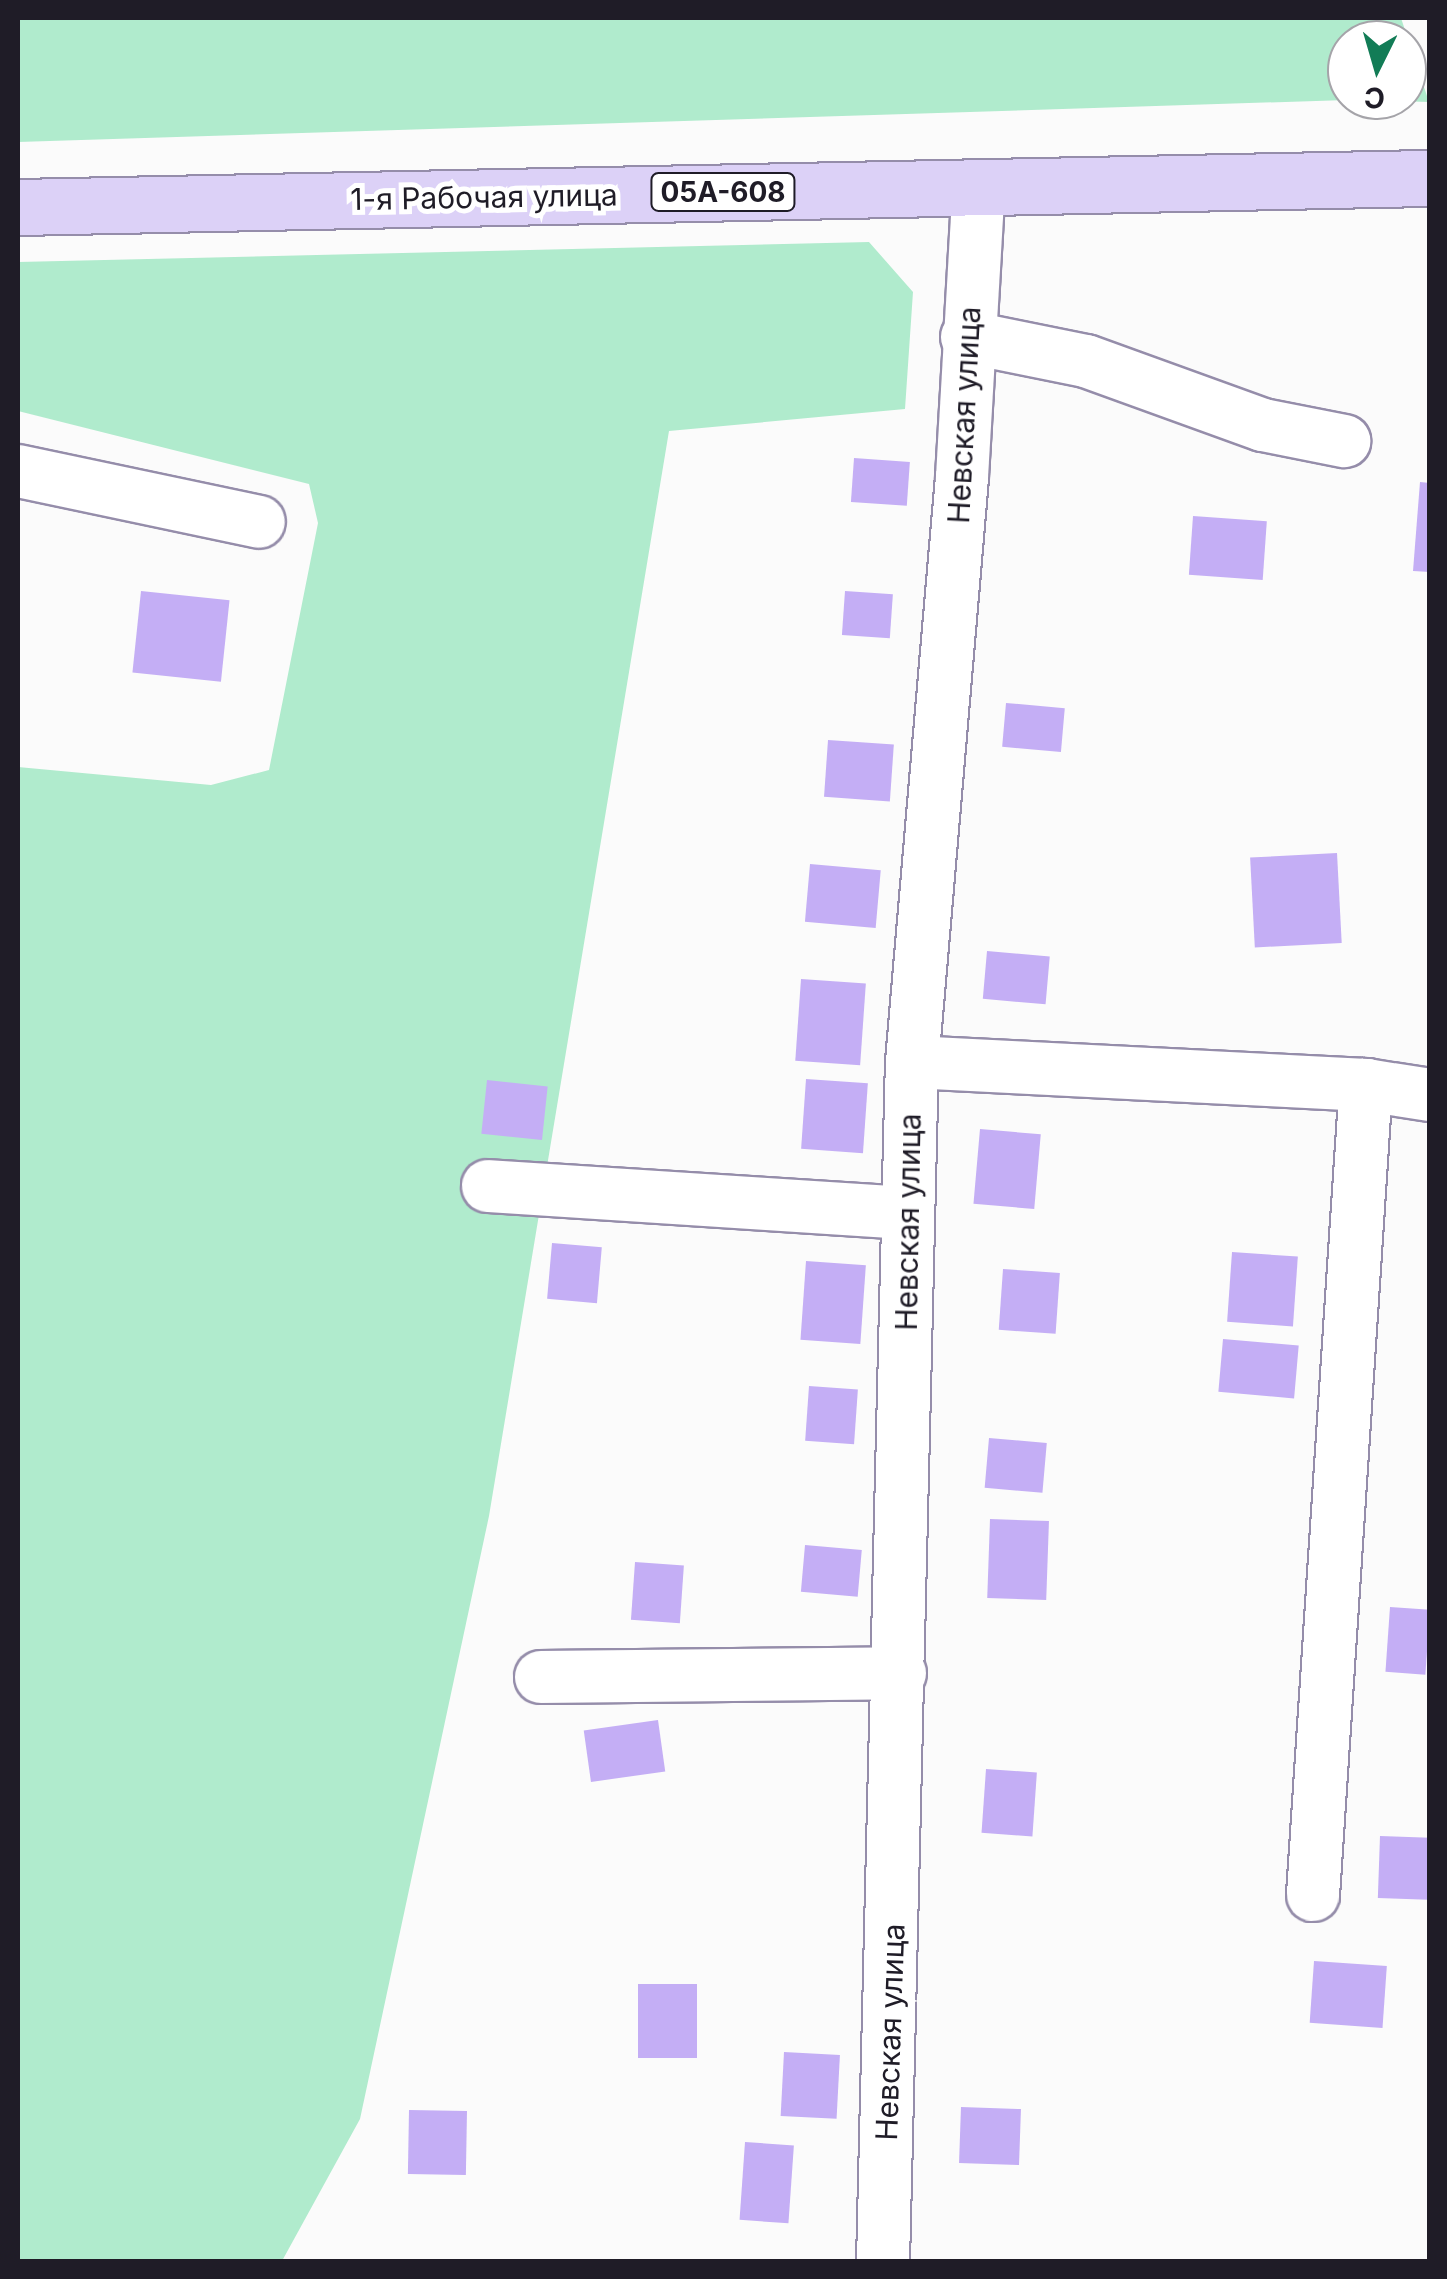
<!DOCTYPE html>
<html>
<head>
<meta charset="utf-8">
<style>
  body { margin:0 }
  #map { position:relative; width:1447px; height:2279px; overflow:hidden; background:#fbfbfb; font-family:Inter,sans-serif }
  div>[style] { position:absolute }
  [style*='--x'] { left:calc(var(--x)*1px); top:calc(var(--y)*1px); width:calc(var(--w)*1px); rotate:calc(var(--a)*1deg) }
  .green>* { inset:0; background:#b0ebcd }
  .building>* { inset:0; background:#c4aef5; transform-origin:0 0 }
  .roads { filter:drop-shadow(2px 0 #958daa) drop-shadow(-2px 0 #958daa) drop-shadow(0 2px #958daa) drop-shadow(0 -2px #958daa) }
  .minor>* { height:52px; margin:-26px; padding:0 26px; transform-origin:26px; border-radius:26px; background:#fff }
  .major>* { height:55px; margin:-27.5px; padding:0 27.5px; transform-origin:27.5px; border-radius:27.5px; background:#dcd1f7 }
  span { translate:-50% -50%; white-space:nowrap; text-align:center; line-height:1.15; -webkit-text-stroke:10px #fff; paint-order:stroke }
  .shield-label span { padding:2px 8px; background:#fff; border:2px solid; border-radius:8px; -webkit-text-stroke-width:0 }
  .shield-label { font-size:28px; color:#1f1c27; font-weight:700 }
  .street-label { font-size:30px; color:#1f1c27 }
  .frame { position:absolute; inset:0; border:20px solid #1f1c27; pointer-events:none }
  .north { position:absolute; left:1327px; top:20px; width:100px; height:100px; box-sizing:border-box; background:#fff; border:2px solid #a5a4a9; border-radius:50%; rotate:185deg; font-size:28px; font-weight:700; line-height:40px; text-align:center; color:#1f1c27 }
  .north::after { content:''; display:block; margin:auto; width:35px; height:45px; background:#127c56; clip-path:polygon(50% 0,100% 100%,50% 72%,0 100%) }
</style>
</head>
<body>
<div id="map">
  <div class="green">
    <div style="clip-path:polygon(18px 18px,1401px 18px,1429px 102px,1360px 100px,1407px 100px,1407px 40px,1347px 40px,1347px 100px,18px 142px)"></div>
    <div style="clip-path:polygon(869px 242px,913px 292px,905px 409px,669px 431px,489px 1516px,360px 2119px,282px 2261px,18px 2261px,18px 767px,211px 785px,269px 770px,318px 523px,309px 484px,18px 411px,18px 262px)"></div>
  </div>
  <div class="building">
    <div style="left:854px;top:458px;width:56px;height:44px;rotate:4deg"></div>
    <div style="clip-path:polygon(1420px 482px,1430px 483px,1430px 572px,1413px 571px)"></div>
    <div style="left:1193px;top:516px;width:74px;height:59px;rotate:4deg"></div>
    <div style="left:141px;top:591px;width:89px;height:82px;rotate:6deg"></div>
    <div style="left:845px;top:591px;width:48px;height:44px;rotate:4deg"></div>
    <div style="left:1006px;top:703px;width:59px;height:44px;rotate:5deg"></div>
    <div style="left:828px;top:740px;width:66px;height:57px;rotate:4deg"></div>
    <div style="left:1337px;top:853px;width:90px;height:87px;rotate:87deg"></div>
    <div style="left:810px;top:864px;width:71px;height:58px;rotate:5deg"></div>
    <div style="left:987px;top:951px;width:63px;height:48px;rotate:5deg"></div>
    <div style="left:801px;top:979px;width:65px;height:82px;rotate:4deg"></div>
    <div style="left:806px;top:1079px;width:62px;height:70px;rotate:4deg"></div>
    <div style="left:487px;top:1080px;width:61px;height:54px;rotate:6deg"></div>
    <div style="left:980px;top:1129px;width:61px;height:75px;rotate:5deg"></div>
    <div style="left:552px;top:1243px;width:50px;height:56px;rotate:5deg"></div>
    <div style="left:1232px;top:1252px;width:66px;height:70px;rotate:4deg"></div>
    <div style="left:806px;top:1261px;width:60px;height:79px;rotate:4deg"></div>
    <div style="left:1003px;top:1269px;width:57px;height:61px;rotate:4deg"></div>
    <div style="left:1223px;top:1339px;width:76px;height:53px;rotate:5deg"></div>
    <div style="left:809px;top:1386px;width:49px;height:55px;rotate:4deg"></div>
    <div style="left:989px;top:1438px;width:58px;height:50px;rotate:5deg"></div>
    <div style="left:990px;top:1519px;width:59px;height:79px;rotate:2deg"></div>
    <div style="left:805px;top:1545px;width:57px;height:47px;rotate:5deg"></div>
    <div style="left:635px;top:1562px;width:49px;height:58px;rotate:4deg"></div>
    <div style="left:1390px;top:1607px;width:40px;height:65px;rotate:4deg"></div>
    <div style="left:658px;top:1720px;width:52px;height:75px;rotate:82deg"></div>
    <div style="left:986px;top:1769px;width:51px;height:64px;rotate:4deg"></div>
    <div style="left:1380px;top:1836px;width:50px;height:62px;rotate:2deg"></div>
    <div style="left:1314px;top:1961px;width:73px;height:62px;rotate:4deg"></div>
    <div style="left:638px;top:1984px;width:59px;height:74px"></div>
    <div style="left:784px;top:2052px;width:56px;height:64px;rotate:3deg"></div>
    <div style="left:961px;top:2107px;width:60px;height:56px;rotate:2deg"></div>
    <div style="left:409px;top:2110px;width:58px;height:64px;rotate:1deg"></div>
    <div style="left:745px;top:2142px;width:49px;height:78px;rotate:4deg"></div>
  </div>
  <div class="roads">
    <div class="minor">
      <div style="--x:967;--y:337;--w:121;--a:11.4"></div>
      <div style="--x:1086;--y:361;--w:188;--a:19.9"></div>
      <div style="--x:1263;--y:425;--w:83;--a:11.2"></div>
      <div style="--x:18;--y:471;--w:246;--a:11.9"></div>
      <div style="--x:912;--y:1062;--w:455;--a:2.9"></div>
      <div style="--x:1366;--y:1085;--w:65;--a:8.9"></div>
      <div style="--x:488;--y:1186;--w:420;--a:3.7"></div>
      <div style="--x:541;--y:1677;--w:359;--a:-0.6"></div>
      <div style="--x:1313;--y:1895;--w:812;--a:-86.26"></div>
      <div style="--x:883;--y:2262;--w:1200;--a:-88.62"></div>
      <div style="--x:912;--y:1062;--w:587;--a:-85.11"></div>
      <div style="--x:962;--y:477;--w:291;--a:-86.7"></div>
    </div>
    <div class="major">
      <div style="--x:18;--y:207;--w:1412;--a:-1.18"></div>
    </div>
  </div>
  <div class="shield-label">
    <span style="left:723px;top:192px">05А-608</span>
  </div>
  <div class="street-label">
    <span style="left:484px;top:197px;rotate:-1deg">1-я Рабочая улица</span>
    <span style="left:964px;top:415px;rotate:-87deg">Невская улица</span>
    <span style="left:908px;top:1222px;rotate:-89deg">Невская улица</span>
    <span style="left:890px;top:2032px;rotate:-88deg">Невская улица</span>
  </div>
  <div class="frame"></div>
  <div class="north">С</div>
</div>
</body>
</html>
